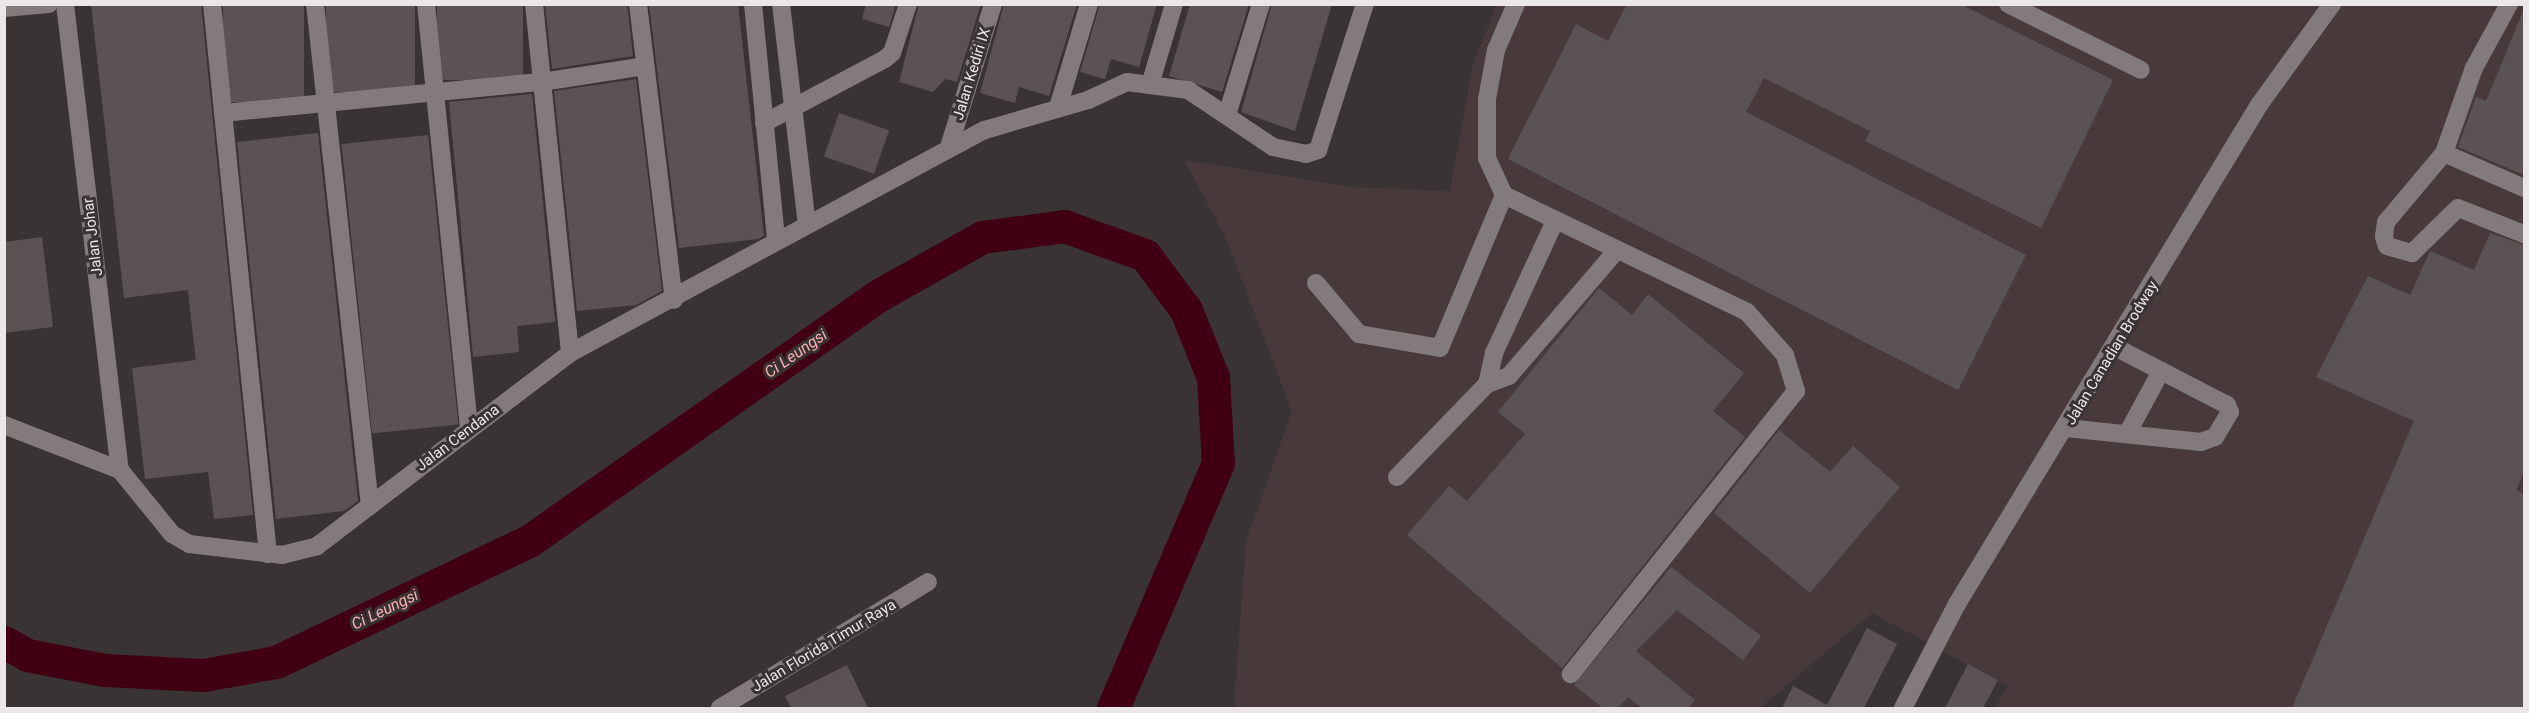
<!DOCTYPE html>
<html>
<head>
<meta charset="utf-8">
<style>
  body { margin:0 }
  #map { position:relative; width:2529px; height:713px; overflow:hidden; background:#3a3333; font-family:Roboto,sans-serif }
  div>[style] { position:absolute }
  [style*='--x'] { left:calc(var(--x)*1px); top:calc(var(--y)*1px); width:calc(var(--w)*1px); rotate:calc(var(--a)*1deg) }
  .built>* { inset:0; background:#483a3b }
  .river>* { height:33px; margin:-16.5px; padding:0 16.5px; transform-origin:16.5px; border-radius:16.5px; background:#400011 }
  .building>* { inset:0; background:#5b5353; transform-origin:0 0 }
  .minor>* { height:18px; margin:-9px; padding:0 9px; transform-origin:9px; border-radius:9px; background:#837b7b }
  span { translate:-50% -50%; white-space:nowrap; text-align:center; line-height:1.15; -webkit-text-stroke:6px #3a3333; paint-order:stroke }
  .street-label { font-size:15px; color:#ebe6e7 }
  .water-label { font-size:16px; color:#f9adb4; font-style:italic }
  .frame { position:absolute; inset:0; border:6px solid #ebe6e7; pointer-events:none }
</style>
</head>
<body>
<div id="map">
  <div class="built">
    <div style="clip-path:polygon(1497px 5px,2524px 5px,2524px 708px,1995px 708px,2007px 686px,1872px 613px,1760px 708px,1234px 708px,1246px 542px,1292px 411px,1225px 236px,1184px 160px,1351px 187px,1450px 191px,1473px 64px)"></div>
  </div>
  <div class="river">
    <div style="--x:4;--y:642;--w:26;--a:29"></div>
    <div style="--x:27;--y:655;--w:79;--a:10.9"></div>
    <div style="--x:105;--y:670;--w:98;--a:2.9"></div>
    <div style="--x:203;--y:675;--w:74;--a:-10.1"></div>
    <div style="--x:276;--y:662;--w:280;--a:-25.6"></div>
    <div style="--x:529;--y:541;--w:430;--a:-35.1"></div>
    <div style="--x:881;--y:294;--w:116;--a:-29.4"></div>
    <div style="--x:982;--y:237;--w:83;--a:-7.6"></div>
    <div style="--x:1064;--y:226;--w:86;--a:19.7"></div>
    <div style="--x:1145;--y:255;--w:69;--a:53.3"></div>
    <div style="--x:1186;--y:310;--w:72;--a:68.1"></div>
    <div style="--x:1213;--y:377;--w:86;--a:86.7"></div>
    <div style="--x:1218;--y:463;--w:267;--a:113.2"></div>
  </div>
  <div class="building">
    <div style="clip-path:polygon(91px 4px,201px 4px,253px 515px,214px 519px,208px 472px,145px 479px,132px 368px,196px 360px,191px 319px,188px 290px,124px 298px)"></div>
    <div style="left:223px;top:4px;width:81px;height:98px"></div>
    <div style="left:326px;top:4px;width:89px;height:88px"></div>
    <div style="left:437px;top:4px;width:86px;height:76px"></div>
    <div style="clip-path:polygon(545px 4px,627px 4px,633px 56px,552px 69px)"></div>
    <div style="clip-path:polygon(649px 4px,738px 4px,764px 236px,758px 239px,679px 248px)"></div>
    <div style="clip-path:polygon(866px 4px,896px 4px,889px 27px,862px 19px)"></div>
    <div style="clip-path:polygon(919px 4px,981px 4px,957px 82px,945px 79px,933px 92px,899px 82px)"></div>
    <div style="clip-path:polygon(1004px 4px,1077px 4px,1049px 96px,1019px 87px,1015px 103px,980px 93px)"></div>
    <div style="clip-path:polygon(1100px 4px,1157px 4px,1139px 67px,1111px 59px,1105px 79px,1080px 72px)"></div>
    <div style="clip-path:polygon(1190px 4px,1249px 4px,1222px 92px,1169px 76px)"></div>
    <div style="clip-path:polygon(1272px 4px,1332px 4px,1295px 131px,1241px 112px)"></div>
    <div style="clip-path:polygon(1627px 4px,1960px 4px,2113px 80px,2041px 228px,1865px 141px,1870px 131px,1764px 78px,1746px 112px,2026px 255px,1958px 390px,1508px 159px,1576px 24px,1608px 41px)"></div>
    <div style="clip-path:polygon(2524px 9px,2524px 175px,2458px 147px,2476px 97px,2486px 101px)"></div>
    <div style="clip-path:polygon(636px 79px,662px 291px,636px 305px,577px 311px,554px 91px)"></div>
    <div style="clip-path:polygon(532px 94px,555px 322px,517px 326px,519px 352px,473px 357px,449px 102px)"></div>
    <div style="left:839px;top:113px;width:53px;height:46px;rotate:19deg"></div>
    <div style="clip-path:polygon(318px 133px,358px 501px,344px 511px,276px 519px,237px 142px)"></div>
    <div style="left:428px;top:135px;width:291px;height:87px;rotate:84deg"></div>
    <div style="clip-path:polygon(2490px 233px,2524px 245px,2524px 471px,2516px 490px,2524px 494px,2524px 708px,2292px 708px,2414px 421px,2316px 377px,2368px 276px,2410px 295px,2430px 251px,2474px 270px)"></div>
    <div style="clip-path:polygon(42px 237px,53px 327px,4px 333px,4px 242px)"></div>
    <div style="clip-path:polygon(1599px 288px,1632px 315px,1648px 294px,1744px 373px,1713px 411px,1745px 437px,1562px 668px,1407px 535px,1449px 486px,1467px 501px,1525px 434px,1498px 412px)"></div>
    <div style="clip-path:polygon(1779px 430px,1830px 472px,1853px 446px,1900px 487px,1810px 593px,1714px 513px)"></div>
    <div style="clip-path:polygon(1671px 567px,1761px 636px,1743px 660px,1677px 610px,1636px 651px,1695px 700px,1688px 708px,1642px 708px,1628px 697px,1618px 708px,1603px 708px,1574px 685px)"></div>
    <div style="clip-path:polygon(1867px 628px,1897px 644px,1864px 708px,1782px 708px,1793px 686px,1827px 705px)"></div>
    <div style="clip-path:polygon(1968px 664px,1998px 680px,1983px 708px,1945px 708px)"></div>
    <div style="clip-path:polygon(847px 665px,868px 708px,791px 708px,785px 696px)"></div>
  </div>
  <div class="minor">
    <div style="--x:65;--y:4;--w:469;--a:83.3"></div>
    <div style="--x:120;--y:470;--w:82;--a:50.9"></div>
    <div style="--x:172;--y:534;--w:20;--a:30"></div>
    <div style="--x:189;--y:544;--w:94;--a:6.7"></div>
    <div style="--x:282;--y:555;--w:36;--a:-14"></div>
    <div style="--x:317;--y:546;--w:318;--a:-37.3"></div>
    <div style="--x:570;--y:353;--w:471;--a:-28.3"></div>
    <div style="--x:985;--y:130;--w:107;--a:-16.2"></div>
    <div style="--x:1088;--y:100;--w:43;--a:-24.8"></div>
    <div style="--x:1127;--y:82;--w:62;--a:7.5"></div>
    <div style="--x:1188;--y:90;--w:102;--a:33.8"></div>
    <div style="--x:1273;--y:147;--w:34;--a:12"></div>
    <div style="--x:1306;--y:154;--w:13;--a:-18"></div>
    <div style="--x:1318;--y:150;--w:153;--a:-72.2"></div>
    <div style="--x:212;--y:4;--w:553;--a:84.19"></div>
    <div style="--x:315;--y:4;--w:505;--a:83.75"></div>
    <div style="--x:426;--y:4;--w:428;--a:84.2"></div>
    <div style="--x:534;--y:4;--w:351;--a:84.1"></div>
    <div style="--x:638;--y:4;--w:298;--a:83.1"></div>
    <div style="--x:753;--y:4;--w:237;--a:84.4"></div>
    <div style="--x:781;--y:4;--w:222;--a:83.3"></div>
    <div style="--x:2008;--y:4;--w:148;--a:26.4"></div>
    <div style="--x:4;--y:8;--w:45;--a:-5.1"></div>
    <div style="--x:1150;--y:85;--w:84;--a:-73.5"></div>
    <div style="--x:1059;--y:104;--w:104;--a:-73.3"></div>
    <div style="--x:223;--y:113;--w:321;--a:-5.6"></div>
    <div style="--x:542;--y:82;--w:104;--a:-8.8"></div>
    <div style="--x:1227;--y:115;--w:116;--a:-73"></div>
    <div style="--x:764;--y:123;--w:137;--a:-27.9"></div>
    <div style="--x:885;--y:59;--w:9;--a:-41"></div>
    <div style="--x:892;--y:53;--w:52;--a:-71.9"></div>
    <div style="--x:950;--y:144;--w:146;--a:-72.9"></div>
    <div style="--x:2444;--y:153;--w:90;--a:-70.6"></div>
    <div style="--x:2474;--y:68;--w:73;--a:-61.3"></div>
    <div style="--x:2524;--y:188;--w:87;--a:-156.4"></div>
    <div style="--x:2444;--y:153;--w:90;--a:130"></div>
    <div style="--x:2386;--y:222;--w:15;--a:98"></div>
    <div style="--x:2384;--y:237;--w:9;--a:72"></div>
    <div style="--x:2387;--y:246;--w:26;--a:16"></div>
    <div style="--x:2412;--y:253;--w:64;--a:-44.4"></div>
    <div style="--x:2458;--y:208;--w:71;--a:21.5"></div>
    <div style="--x:1504;--y:195;--w:270;--a:25.7"></div>
    <div style="--x:1747;--y:312;--w:57;--a:48.5"></div>
    <div style="--x:1785;--y:355;--w:38;--a:73"></div>
    <div style="--x:1796;--y:391;--w:362;--a:128.5"></div>
    <div style="--x:1316;--y:283;--w:67;--a:49.9"></div>
    <div style="--x:1359;--y:334;--w:82;--a:9.8"></div>
    <div style="--x:1440;--y:348;--w:166;--a:-67.3"></div>
    <div style="--x:1504;--y:195;--w:41;--a:-114.7"></div>
    <div style="--x:1487;--y:158;--w:59;--a:-90"></div>
    <div style="--x:1487;--y:99;--w:50;--a:-79.6"></div>
    <div style="--x:1496;--y:50;--w:50;--a:-66.5"></div>
    <div style="--x:1487;--y:384;--w:32;--a:-77"></div>
    <div style="--x:1494;--y:353;--w:145;--a:-65.2"></div>
    <div style="--x:4;--y:425;--w:124;--a:21.2"></div>
    <div style="--x:2066;--y:428;--w:136;--a:5.9"></div>
    <div style="--x:2201;--y:442;--w:15;--a:-20"></div>
    <div style="--x:2215;--y:437;--w:29;--a:-59"></div>
    <div style="--x:2230;--y:412;--w:8;--a:-113"></div>
    <div style="--x:2227;--y:405;--w:124;--a:-152.6"></div>
    <div style="--x:2127;--y:434;--w:72;--a:-61.6"></div>
    <div style="--x:1397;--y:477;--w:129;--a:-45.9"></div>
    <div style="--x:1487;--y:384;--w:23;--a:-20"></div>
    <div style="--x:1509;--y:376;--w:166;--a:-49.4"></div>
    <div style="--x:720;--y:708;--w:243;--a:-31.2"></div>
    <div style="--x:1903;--y:708;--w:117;--a:-62.6"></div>
    <div style="--x:1957;--y:604;--w:583;--a:-58.82"></div>
    <div style="--x:2259;--y:105;--w:125;--a:-54.1"></div>
  </div>
  <div class="street-label">
    <span style="left:972px;top:74px;rotate:-73deg">Jalan Kediri IX</span>
    <span style="left:93px;top:237px;rotate:-97deg">Jalan Johar</span>
    <span style="left:2112px;top:353px;rotate:-59deg">Jalan Canadian Brodway</span>
    <span style="left:458px;top:438px;rotate:-37deg">Jalan Cendana</span>
    <span style="left:824px;top:646px;rotate:-31deg">Jalan Florida Timur Raya</span>
  </div>
  <div class="water-label">
    <span style="left:796px;top:354px;rotate:-35deg">Ci Leungsi</span>
    <span style="left:385px;top:610px;rotate:-26deg">Ci Leungsi</span>
  </div>
  <div class="frame"></div>
</div>
</body>
</html>
